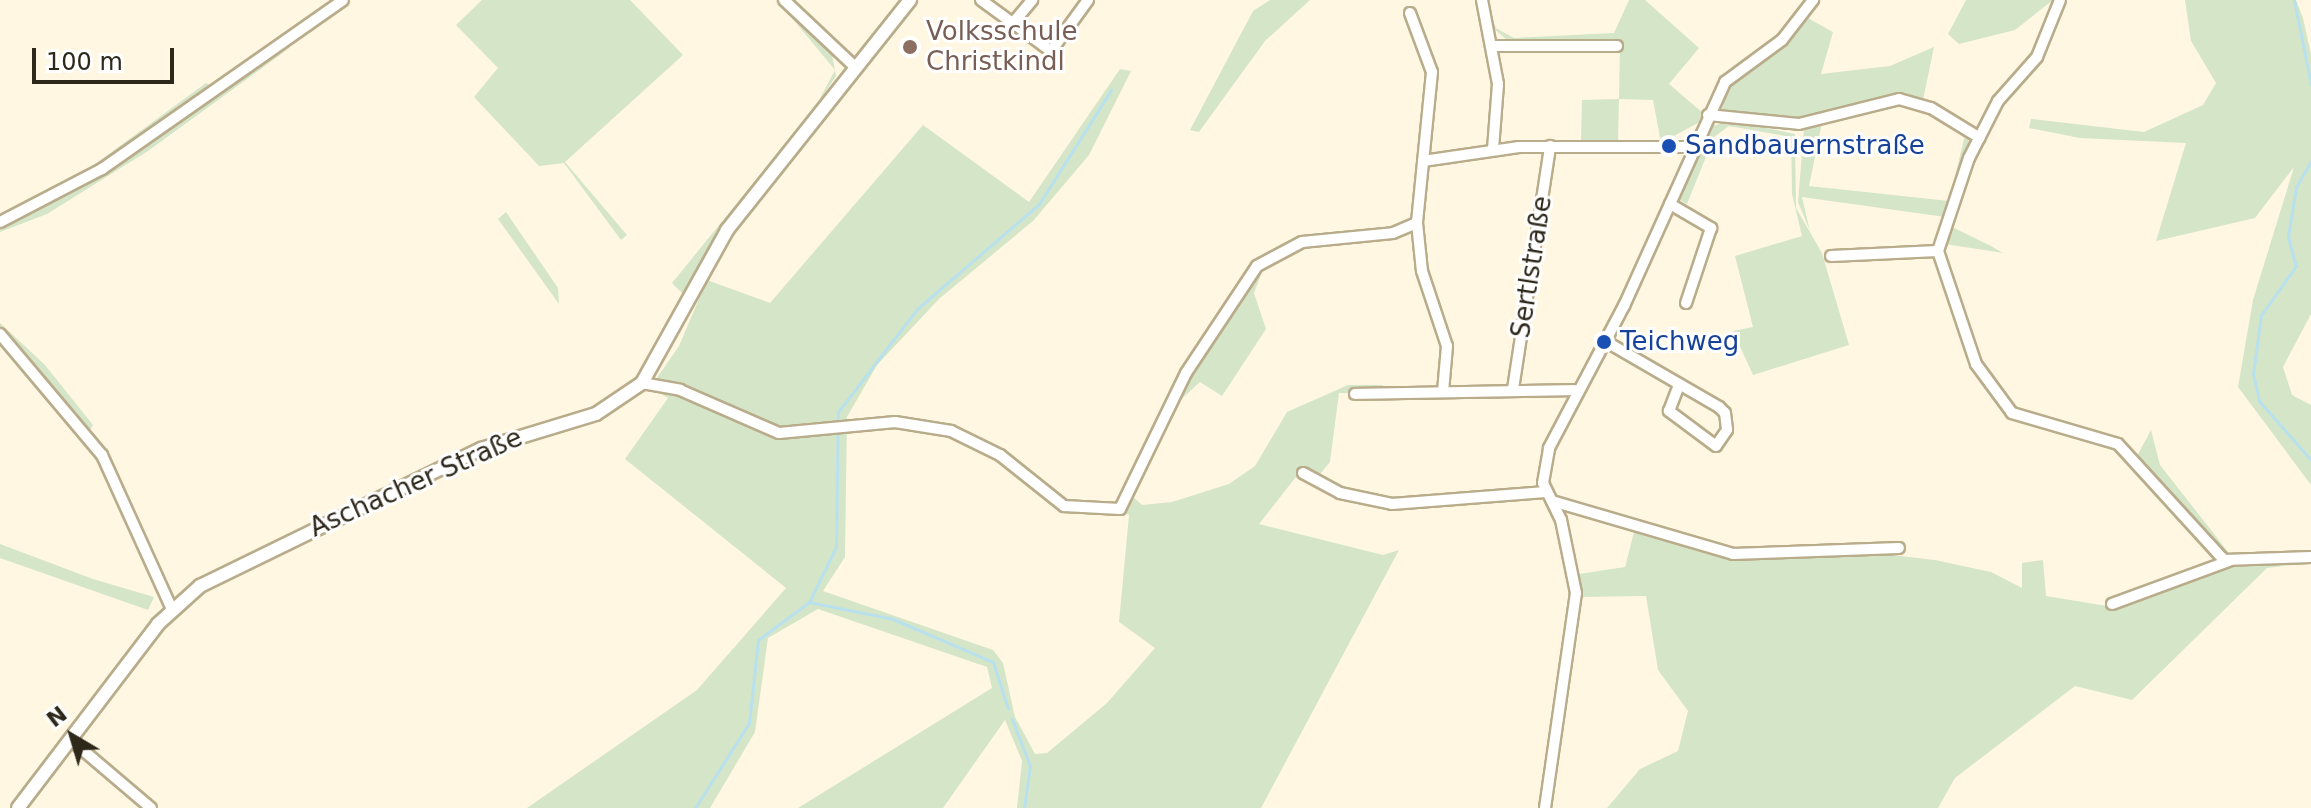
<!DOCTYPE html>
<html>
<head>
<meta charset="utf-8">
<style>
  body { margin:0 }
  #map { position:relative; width:2311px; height:808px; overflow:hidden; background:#fff7e2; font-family:"DejaVu Sans",sans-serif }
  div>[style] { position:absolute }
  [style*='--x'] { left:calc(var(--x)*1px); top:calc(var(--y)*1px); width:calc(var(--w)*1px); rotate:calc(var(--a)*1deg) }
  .green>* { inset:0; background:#d5e5c8 }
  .stream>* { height:3px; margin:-1.5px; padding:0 1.5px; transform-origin:1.5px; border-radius:1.5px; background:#b8e1ed }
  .roads { filter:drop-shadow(2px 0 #b9ac8b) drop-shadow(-2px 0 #b9ac8b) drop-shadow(0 2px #b9ac8b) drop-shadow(0 -2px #b9ac8b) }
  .minor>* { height:10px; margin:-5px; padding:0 5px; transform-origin:5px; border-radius:5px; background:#fff }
  .tertiary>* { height:12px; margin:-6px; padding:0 6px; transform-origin:6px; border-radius:6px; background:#fff }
  .dots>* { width:22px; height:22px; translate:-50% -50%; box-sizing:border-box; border:4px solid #fff; border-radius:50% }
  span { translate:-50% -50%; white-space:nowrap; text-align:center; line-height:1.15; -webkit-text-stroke:6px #fff; paint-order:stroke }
  .education-label { font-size:26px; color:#785e54 }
  .left { translate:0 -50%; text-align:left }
  .transit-label { font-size:26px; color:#164399 }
  .street-label { font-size:26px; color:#2e281b }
  .north { position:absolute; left:32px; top:696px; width:80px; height:80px; -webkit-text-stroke:6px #fff; paint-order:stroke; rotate:322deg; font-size:22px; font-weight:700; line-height:32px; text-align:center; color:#2e281b }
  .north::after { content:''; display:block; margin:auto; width:28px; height:36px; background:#2e281b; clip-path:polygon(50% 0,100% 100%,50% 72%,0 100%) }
  .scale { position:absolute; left:32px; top:48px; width:142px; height:36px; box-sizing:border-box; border:4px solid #2e281b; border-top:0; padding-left:10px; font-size:24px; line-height:28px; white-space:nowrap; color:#2e281b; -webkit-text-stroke:6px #fff; paint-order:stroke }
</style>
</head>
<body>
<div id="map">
  <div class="green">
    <div style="clip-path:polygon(482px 0,630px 0,683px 55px,565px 162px,627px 235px,621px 240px,564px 163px,539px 166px,474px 97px,498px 68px,456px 25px)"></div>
    <div style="clip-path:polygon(777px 0,832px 54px,836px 76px,804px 124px,716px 237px,685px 296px,672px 283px,816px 106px,835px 70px)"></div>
    <div style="clip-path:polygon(1270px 0,1310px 0,1265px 41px,1199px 132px,1190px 130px,1253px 11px)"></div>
    <div style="clip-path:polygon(1486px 0,1496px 28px,1514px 38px,1614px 33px,1629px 0,1645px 0,1699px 48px,1669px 84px,1703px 113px,1698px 123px,1661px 143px,1653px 100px,1619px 99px,1618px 144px,1581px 142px,1582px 100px,1619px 99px,1620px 43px,1507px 40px,1493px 28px)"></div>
    <div style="clip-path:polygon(1966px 0,2053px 0,2015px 30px,1959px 44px,1948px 34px)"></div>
    <div style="clip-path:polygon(2185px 0,2296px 0,2303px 18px,2311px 54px,2311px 314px,2283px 367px,2292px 395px,2311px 405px,2311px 485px,2238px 387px,2253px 300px,2294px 167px,2255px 218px,2156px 241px,2186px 143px,2080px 138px,2029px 128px,2031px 119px,2144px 132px,2203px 105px,2216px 83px,2191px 41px)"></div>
    <div style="clip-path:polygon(1806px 17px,1833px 32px,1821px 74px,1890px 66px,1934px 47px,1923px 100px,1889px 96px,1801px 119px,1722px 109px,1730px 82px,1787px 42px)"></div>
    <div style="clip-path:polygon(291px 47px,148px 151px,47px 214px,0 232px,0 215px,80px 175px,206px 83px,221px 90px)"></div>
    <div style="clip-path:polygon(1120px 69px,1131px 71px,1089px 155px,1033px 221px,939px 299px,877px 365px,847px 417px,845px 557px,823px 591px,993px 650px,1003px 663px,1015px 717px,1035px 754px,1047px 753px,1107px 703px,1155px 648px,1119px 622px,1129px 515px,1122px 511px,1171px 405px,1200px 354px,1250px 279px,1275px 255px,1319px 240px,1369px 238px,1312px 243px,1264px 267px,1254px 293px,1266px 329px,1222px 396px,1200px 382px,1176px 404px,1132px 496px,1142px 505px,1172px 502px,1229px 484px,1255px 466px,1287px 412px,1348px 385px,1383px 385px,1383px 394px,1339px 393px,1330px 462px,1316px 479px,1299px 473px,1259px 524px,1383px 555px,1399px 550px,1261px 808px,1017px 808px,1022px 761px,1005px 720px,943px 808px,798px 808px,992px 688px,987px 667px,818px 609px,768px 638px,755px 732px,710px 808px,527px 808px,697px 690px,786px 588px,625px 459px,668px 398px,650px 388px,679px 346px,707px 280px,770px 303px,923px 125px,1029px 202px)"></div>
    <div style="clip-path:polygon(1894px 102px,1914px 104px,1930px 112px,1937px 118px,1904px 104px,1822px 123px,1809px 186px,1949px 201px,1965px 135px,1971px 145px,1945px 217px,1802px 197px,1810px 231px,1798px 202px,1804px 128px)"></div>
    <div style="clip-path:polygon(1733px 121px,1795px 134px,1796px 208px,1822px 253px,1849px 345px,1753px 375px,1733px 331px,1753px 327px,1735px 256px,1802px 236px,1792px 194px,1791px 137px,1729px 126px,1714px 137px,1687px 204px,1678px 199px,1707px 127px)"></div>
    <div style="clip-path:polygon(506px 212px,558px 288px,559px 304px,498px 219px)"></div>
    <div style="clip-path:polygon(1952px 227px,1991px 246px,2003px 253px,1945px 244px)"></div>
    <div style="clip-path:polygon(0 323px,45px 365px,93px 425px,85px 438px,0 342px)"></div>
    <div style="clip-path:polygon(2151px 430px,2160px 465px,2229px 553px,2311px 554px,2243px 561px,2218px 553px,2137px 456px)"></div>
    <div style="clip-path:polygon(1634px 532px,1735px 559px,1847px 550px,1935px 560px,1991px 572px,2022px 588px,2022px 563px,2043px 560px,2046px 596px,2113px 607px,2231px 567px,2311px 563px,2267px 568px,2132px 700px,2075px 686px,1955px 778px,1938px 808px,1607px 808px,1640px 769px,1678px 751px,1688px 711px,1658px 670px,1646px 596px,1580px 597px,1579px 574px,1625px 567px)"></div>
    <div style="clip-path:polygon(0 544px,93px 579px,154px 597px,148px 610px,0 558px)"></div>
  </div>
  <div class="stream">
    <div style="--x:2294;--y:0;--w:87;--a:78.7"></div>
    <div style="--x:2311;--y:161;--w:30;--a:120"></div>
    <div style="--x:2296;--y:187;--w:51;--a:99.1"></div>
    <div style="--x:2288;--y:237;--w:30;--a:75"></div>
    <div style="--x:2296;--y:266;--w:60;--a:125.5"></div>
    <div style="--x:2261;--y:315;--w:60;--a:97.7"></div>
    <div style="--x:2253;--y:374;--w:28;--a:77"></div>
    <div style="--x:2259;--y:401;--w:79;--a:48.6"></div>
    <div style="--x:809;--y:602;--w:86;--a:11.4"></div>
    <div style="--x:893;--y:619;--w:109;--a:23.3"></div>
    <div style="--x:993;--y:662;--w:49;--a:72.3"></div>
    <div style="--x:1012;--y:719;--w:50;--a:69"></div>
    <div style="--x:1030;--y:766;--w:42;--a:98.1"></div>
    <div style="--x:695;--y:808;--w:101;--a:-57.6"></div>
    <div style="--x:749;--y:723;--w:83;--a:-83.8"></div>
    <div style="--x:758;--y:640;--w:64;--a:-36.7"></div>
    <div style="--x:809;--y:602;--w:61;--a:-63.9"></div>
    <div style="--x:836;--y:547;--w:135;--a:-89.2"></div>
    <div style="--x:838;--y:412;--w:130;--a:-52.5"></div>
    <div style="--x:917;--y:309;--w:161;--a:-40.7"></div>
    <div style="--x:1039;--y:204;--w:135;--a:-57.7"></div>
  </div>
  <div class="roads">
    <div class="minor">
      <div style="--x:784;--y:0;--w:95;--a:43.3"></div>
      <div style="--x:981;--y:0;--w:39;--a:36"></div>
      <div style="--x:1013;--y:23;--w:30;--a:-50"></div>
      <div style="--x:1482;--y:0;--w:86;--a:79.2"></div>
      <div style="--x:1498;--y:84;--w:65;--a:94.4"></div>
      <div style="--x:1410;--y:13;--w:63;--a:69.6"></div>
      <div style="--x:1432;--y:72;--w:152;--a:95.7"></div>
      <div style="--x:1417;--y:223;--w:48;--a:84.1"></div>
      <div style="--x:1422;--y:271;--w:79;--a:71.6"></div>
      <div style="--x:1447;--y:346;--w:46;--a:95"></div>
      <div style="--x:1013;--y:23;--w:47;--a:36.4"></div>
      <div style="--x:1051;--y:51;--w:63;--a:-54"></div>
      <div style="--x:1493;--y:46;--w:124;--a:0"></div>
      <div style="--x:1708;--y:115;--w:91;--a:5.6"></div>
      <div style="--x:1799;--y:124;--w:103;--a:-14"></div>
      <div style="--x:1899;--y:99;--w:33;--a:16"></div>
      <div style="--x:1931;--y:108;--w:57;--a:31.5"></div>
      <div style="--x:1423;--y:161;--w:97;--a:-8.3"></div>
      <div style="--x:1519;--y:147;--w:173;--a:0"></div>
      <div style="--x:1670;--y:204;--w:48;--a:30.3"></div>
      <div style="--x:1711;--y:228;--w:79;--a:108.4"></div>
      <div style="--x:0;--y:222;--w:115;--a:-27.5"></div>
      <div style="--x:102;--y:169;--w:294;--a:-35"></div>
      <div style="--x:1938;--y:251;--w:119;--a:71.4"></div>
      <div style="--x:1976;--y:364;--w:61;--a:53.7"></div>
      <div style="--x:2012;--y:413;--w:110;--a:16.3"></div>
      <div style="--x:2118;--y:444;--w:157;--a:47.6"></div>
      <div style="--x:2224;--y:560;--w:87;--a:-2"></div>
      <div style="--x:1938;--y:251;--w:98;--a:-71.6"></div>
      <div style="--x:1969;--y:158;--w:64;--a:-63"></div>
      <div style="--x:1998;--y:101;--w:59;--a:-48.4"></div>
      <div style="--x:2037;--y:57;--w:61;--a:-68"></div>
      <div style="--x:1831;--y:256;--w:107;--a:-2.7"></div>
      <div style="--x:0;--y:334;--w:158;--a:49.9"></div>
      <div style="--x:102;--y:455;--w:169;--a:65.6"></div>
      <div style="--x:1605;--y:341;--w:132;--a:30.1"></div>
      <div style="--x:1719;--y:407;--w:8;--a:45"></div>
      <div style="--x:1725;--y:413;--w:17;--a:83"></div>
      <div style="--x:1727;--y:430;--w:19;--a:125"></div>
      <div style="--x:1716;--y:446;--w:59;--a:-143.3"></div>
      <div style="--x:1669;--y:411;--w:28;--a:-69"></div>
      <div style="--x:642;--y:383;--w:39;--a:10"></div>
      <div style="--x:680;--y:390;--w:108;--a:23.5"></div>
      <div style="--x:779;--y:433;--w:117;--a:-5.4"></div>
      <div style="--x:895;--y:422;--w:57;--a:9.1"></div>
      <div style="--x:951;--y:431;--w:55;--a:26.1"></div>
      <div style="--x:1000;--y:455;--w:82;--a:38.6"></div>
      <div style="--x:1064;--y:506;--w:56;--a:3.1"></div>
      <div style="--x:1120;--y:509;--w:151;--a:-64.1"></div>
      <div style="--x:1186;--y:373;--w:128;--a:-56.4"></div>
      <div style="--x:1257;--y:266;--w:51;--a:-28.1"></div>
      <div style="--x:1302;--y:242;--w:91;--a:-5.6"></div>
      <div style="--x:1393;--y:233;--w:26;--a:-23"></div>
      <div style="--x:1513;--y:389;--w:246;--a:-81.3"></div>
      <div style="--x:1355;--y:394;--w:219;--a:-1"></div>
      <div style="--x:1303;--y:473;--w:42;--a:28.4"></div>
      <div style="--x:1340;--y:493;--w:53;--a:11.9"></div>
      <div style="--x:1392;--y:504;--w:154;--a:-4.5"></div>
      <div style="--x:1552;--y:501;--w:189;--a:16.3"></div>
      <div style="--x:1733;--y:554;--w:166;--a:-2.1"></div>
      <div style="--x:2112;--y:604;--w:125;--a:-20.2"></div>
      <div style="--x:71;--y:740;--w:105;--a:40.4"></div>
      <div style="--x:1545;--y:808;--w:217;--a:-81.8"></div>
      <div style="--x:1576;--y:593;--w:75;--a:-101.6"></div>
      <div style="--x:1561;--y:520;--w:41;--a:-115.9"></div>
      <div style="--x:1543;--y:483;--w:36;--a:-80"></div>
      <div style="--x:1549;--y:448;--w:161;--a:-62.2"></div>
      <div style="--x:1624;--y:306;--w:246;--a:-65.7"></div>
      <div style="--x:1725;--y:82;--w:71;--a:-36.4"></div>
      <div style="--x:1782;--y:40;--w:51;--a:-52.2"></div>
    </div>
    <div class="tertiary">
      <div style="--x:18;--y:808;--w:231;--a:-52.7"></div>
      <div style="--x:158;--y:624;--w:57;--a:-42.1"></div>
      <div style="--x:200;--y:586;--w:313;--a:-26"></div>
      <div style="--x:481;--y:449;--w:120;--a:-16.9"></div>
      <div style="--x:596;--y:414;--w:55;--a:-34"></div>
      <div style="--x:642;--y:383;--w:175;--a:-60.9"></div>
      <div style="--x:727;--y:230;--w:294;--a:-51.5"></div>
    </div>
  </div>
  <div class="dots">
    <div style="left:910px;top:47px;background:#8d6e63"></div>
    <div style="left:1669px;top:146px;background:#1a4fb4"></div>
    <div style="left:1604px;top:342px;background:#1a4fb4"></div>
  </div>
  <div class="education-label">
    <span class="left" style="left:926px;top:47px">Volksschule<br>Christkindl</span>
  </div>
  <div class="transit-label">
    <span class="left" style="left:1685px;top:146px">Sandbauernstraße</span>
    <span class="left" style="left:1620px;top:342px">Teichweg</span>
  </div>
  <div class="street-label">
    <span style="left:1532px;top:267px;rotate:-81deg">Sertlstraße</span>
    <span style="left:416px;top:483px;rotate:-24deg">Aschacher Straße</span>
  </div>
  <div class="north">N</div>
  <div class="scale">100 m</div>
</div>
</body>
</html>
